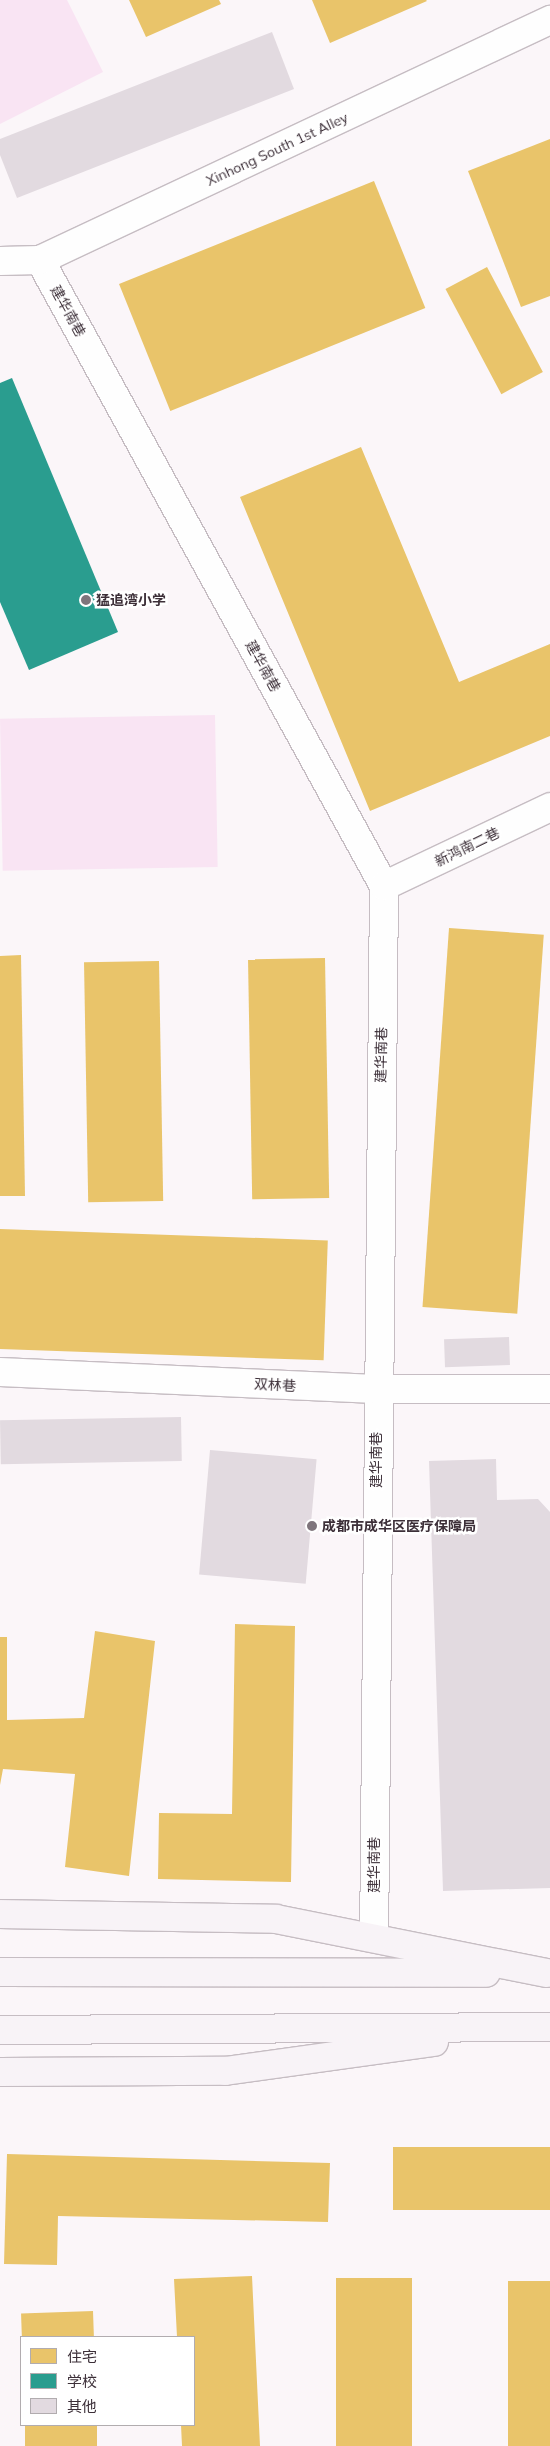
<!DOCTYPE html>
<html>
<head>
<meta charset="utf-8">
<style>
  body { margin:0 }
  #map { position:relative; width:550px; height:2446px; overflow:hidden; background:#fbf6f9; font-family:Mulish,"Noto Sans SC",sans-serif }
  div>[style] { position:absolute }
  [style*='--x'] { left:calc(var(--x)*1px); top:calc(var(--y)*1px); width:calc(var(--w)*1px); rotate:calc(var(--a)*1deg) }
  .green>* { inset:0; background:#f9e4f3; transform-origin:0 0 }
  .homes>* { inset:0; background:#e9c46a; transform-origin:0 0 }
  .schools>* { inset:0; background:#2a9d8f }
  .building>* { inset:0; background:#e2dae0; transform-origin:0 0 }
  .roads { filter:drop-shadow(1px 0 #c6bdc3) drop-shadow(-1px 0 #c6bdc3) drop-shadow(0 1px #c6bdc3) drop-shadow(0 -1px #c6bdc3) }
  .street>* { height:28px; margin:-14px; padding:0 14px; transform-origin:14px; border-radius:14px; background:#fefefe }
  .primary>* { height:28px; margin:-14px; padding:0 14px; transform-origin:14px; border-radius:14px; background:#f8f3f7 }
  .dots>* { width:14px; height:14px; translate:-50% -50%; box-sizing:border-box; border:2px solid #fff; border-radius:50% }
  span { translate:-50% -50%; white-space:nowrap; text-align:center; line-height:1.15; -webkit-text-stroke:5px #fff; paint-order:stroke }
  .street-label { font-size:14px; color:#3c2f38 }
  .poi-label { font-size:14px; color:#3c2f38; font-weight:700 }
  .left { translate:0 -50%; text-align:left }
  .legend { position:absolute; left:20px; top:2336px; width:175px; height:90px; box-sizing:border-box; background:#fff; border:1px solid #b1acaf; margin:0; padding:6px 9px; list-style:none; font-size:15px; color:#3c2f38 }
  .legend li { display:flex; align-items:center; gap:10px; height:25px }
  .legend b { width:25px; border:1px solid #b1acaf }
</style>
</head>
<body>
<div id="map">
  <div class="green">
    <div style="clip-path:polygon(0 0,67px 0,103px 72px,0 124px)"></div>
    <div style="left:215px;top:715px;width:152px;height:215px;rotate:89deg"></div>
  </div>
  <div class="homes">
    <div style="clip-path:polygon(129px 0,219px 0,221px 4px,146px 37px)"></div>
    <div style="clip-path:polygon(312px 0,426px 0,427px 1px,330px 43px)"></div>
    <div style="clip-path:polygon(550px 139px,550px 296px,521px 307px,468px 171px)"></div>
    <div style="left:374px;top:181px;width:137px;height:275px;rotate:68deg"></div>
    <div style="left:487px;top:267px;width:119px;height:47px;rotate:62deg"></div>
    <div style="clip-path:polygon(361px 447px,459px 682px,550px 644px,550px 736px,370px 811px,240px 497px)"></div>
    <div style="left:449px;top:928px;width:95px;height:380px;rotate:4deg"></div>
    <div style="clip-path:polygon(21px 955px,25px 1196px,0 1196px,0 956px)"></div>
    <div style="left:325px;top:958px;width:240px;height:77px;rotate:89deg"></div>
    <div style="left:159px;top:961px;width:240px;height:75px;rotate:89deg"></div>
    <div style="left:0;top:1229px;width:328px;height:120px;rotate:2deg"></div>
    <div style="clip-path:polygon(235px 1624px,295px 1626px,291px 1882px,158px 1879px,159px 1813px,232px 1814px)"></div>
    <div style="clip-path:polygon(95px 1631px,155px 1641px,129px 1876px,65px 1867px,75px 1774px,3px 1769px,0 1785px,0 1637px,7px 1637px,7px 1720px,84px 1718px)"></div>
    <div style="left:550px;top:2147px;width:63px;height:157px;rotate:90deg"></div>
    <div style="clip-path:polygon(7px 2154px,330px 2163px,328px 2222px,58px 2216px,57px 2265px,4px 2264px)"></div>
    <div style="clip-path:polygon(252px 2276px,260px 2446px,182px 2446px,181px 2425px,194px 2425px,194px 2337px,177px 2337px,174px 2279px)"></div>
    <div style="left:412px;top:2278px;width:168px;height:76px;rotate:90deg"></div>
    <div style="left:508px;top:2281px;width:42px;height:165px"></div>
    <div style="left:93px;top:2311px;width:26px;height:72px;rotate:88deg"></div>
    <div style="left:25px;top:2425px;width:72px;height:21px"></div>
  </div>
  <div class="schools">
    <div style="clip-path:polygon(12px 378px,118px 632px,29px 670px,0 602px,0 383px)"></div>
  </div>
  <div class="building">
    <div style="clip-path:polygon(272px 32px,294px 89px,17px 198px,0 155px,0 139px)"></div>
    <div style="left:509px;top:1337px;width:28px;height:65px;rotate:88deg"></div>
    <div style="left:181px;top:1417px;width:44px;height:181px;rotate:89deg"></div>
    <div style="left:210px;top:1450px;width:107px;height:125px;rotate:5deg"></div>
    <div style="clip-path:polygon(496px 1459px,497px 1500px,538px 1499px,550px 1512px,550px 1888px,443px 1891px,429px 1461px)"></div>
  </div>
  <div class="roads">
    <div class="street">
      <div style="--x:40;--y:260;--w:714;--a:61.21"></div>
      <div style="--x:384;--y:886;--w:1052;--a:90.54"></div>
      <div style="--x:0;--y:261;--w:40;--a:-1.4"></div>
      <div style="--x:40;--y:260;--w:564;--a:-25.2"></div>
      <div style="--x:384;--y:886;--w:184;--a:-25.4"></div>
      <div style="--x:0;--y:1372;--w:376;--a:2.6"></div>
      <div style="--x:376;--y:1389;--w:174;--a:0"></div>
    </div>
    <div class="primary">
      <div style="--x:0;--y:1914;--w:276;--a:1"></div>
      <div style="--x:276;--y:1919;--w:276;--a:11.3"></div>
      <div style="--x:0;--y:1972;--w:486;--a:0.1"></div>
      <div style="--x:0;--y:2030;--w:550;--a:-0.31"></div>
      <div style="--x:0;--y:2072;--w:225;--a:-0.3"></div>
      <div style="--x:225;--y:2071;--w:211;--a:-7.9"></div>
    </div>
  </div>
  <div class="dots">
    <div style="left:86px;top:600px;background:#7f757c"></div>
    <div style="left:312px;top:1526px;background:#7f757c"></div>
  </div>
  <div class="street-label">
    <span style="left:277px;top:149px;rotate:-25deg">Xinhong South 1st Alley</span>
    <span style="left:68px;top:311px;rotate:61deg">建华南巷</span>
    <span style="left:263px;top:666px;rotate:61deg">建华南巷</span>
    <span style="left:467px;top:847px;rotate:-26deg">新鸿南二巷</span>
    <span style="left:381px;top:1055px;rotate:-89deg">建华南巷</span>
    <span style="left:275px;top:1385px;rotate:3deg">双林巷</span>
    <span style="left:376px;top:1460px;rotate:-90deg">建华南巷</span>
    <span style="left:374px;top:1865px;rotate:-90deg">建华南巷</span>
  </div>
  <div class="poi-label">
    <span class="left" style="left:96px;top:600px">猛追湾小学</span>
    <span class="left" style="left:322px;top:1526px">成都市成华区医疗保障局</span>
  </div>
  <ul class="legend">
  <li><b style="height:14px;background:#e9c46a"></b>住宅</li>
  <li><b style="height:14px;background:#2a9d8f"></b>学校</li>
  <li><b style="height:14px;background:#e2dae0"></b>其他</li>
  </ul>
</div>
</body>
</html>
